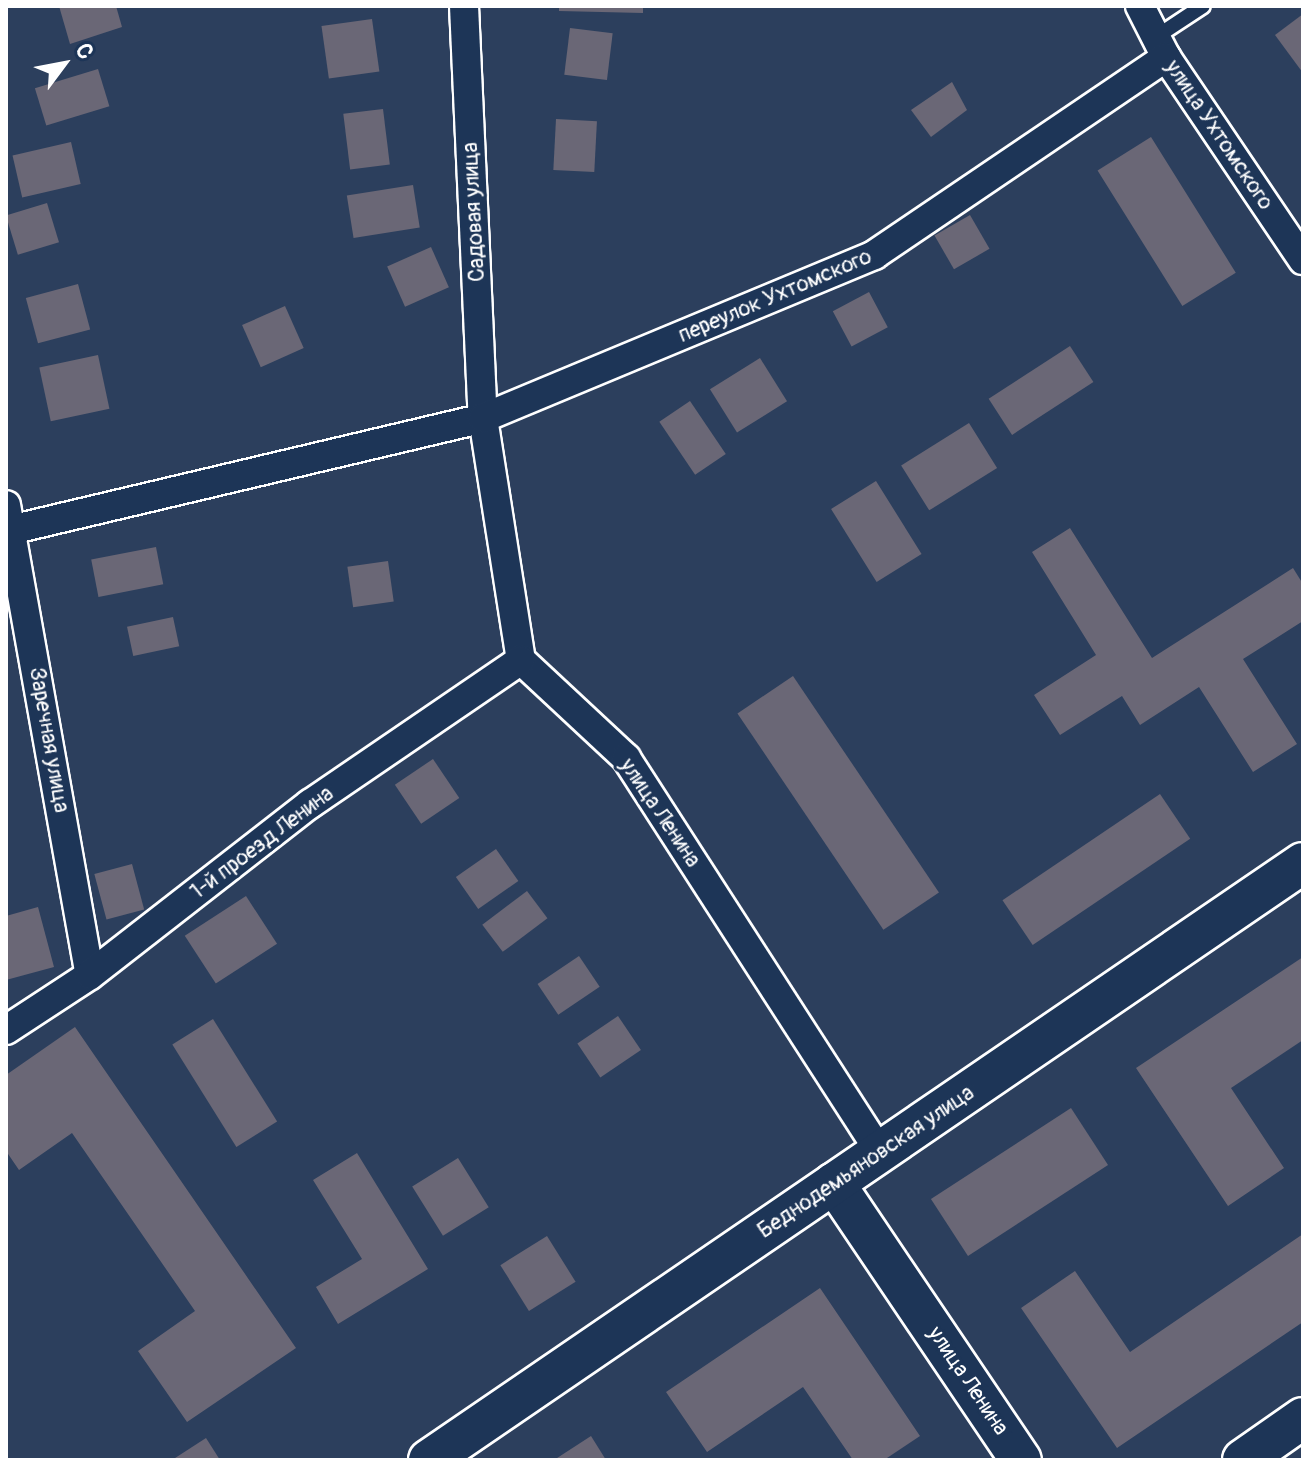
<!DOCTYPE html>
<html>
<head>
<meta charset="utf-8">
<style>
  body { margin:0 }
  #map { position:relative; width:1309px; height:1466px; overflow:hidden; background:#2c3f5d; font-family:Pangolin,sans-serif }
  div>[style] { position:absolute }
  [style*='--x'] { left:calc(var(--x)*1px); top:calc(var(--y)*1px); width:calc(var(--w)*1px); rotate:calc(var(--a)*1deg) }
  .building>* { inset:0; background:#6a6776; transform-origin:0 0 }
  .roads { filter:drop-shadow(2px 0 #fff) drop-shadow(-2px 0 #fff) drop-shadow(0 2px #fff) drop-shadow(0 -2px #fff) }
  .lane>* { height:14px; margin:-7px; padding:0 7px; transform-origin:7px; border-radius:7px; background:#1d3557 }
  .street>* { height:28px; margin:-14px; padding:0 14px; transform-origin:14px; border-radius:14px; background:#1d3557 }
  .secondary>* { height:40px; margin:-20px; padding:0 20px; transform-origin:20px; border-radius:20px; background:#1d3557 }
  span { translate:-50% -50%; white-space:nowrap; text-align:center; line-height:1.15; -webkit-text-stroke:6px #1d3557; paint-order:stroke }
  .street-label { font-size:22px; color:#fff }
  .frame { position:absolute; inset:0; border:8px solid #fff; pointer-events:none }
  .north { position:absolute; left:24px; top:24px; width:80px; height:80px; -webkit-text-stroke:6px #1d3557; paint-order:stroke; rotate:58deg; font-size:22px; font-weight:700; line-height:32px; text-align:center; color:#fff }
  .north::after { content:''; display:block; margin:auto; width:28px; height:36px; background:#fff; clip-path:polygon(50% 0,100% 100%,50% 72%,0 100%) }
</style>
</head>
<body>
<div id="map">
  <div class="building">
    <div style="clip-path:polygon(59px 6px,116px 6px,122px 27px,70px 44px)"></div>
    <div style="clip-path:polygon(559px 6px,643px 6px,643px 13px,559px 11px)"></div>
    <div style="clip-path:polygon(1303px 14px,1303px 73px,1275px 35px)"></div>
    <div style="left:372px;top:19px;width:53px;height:51px;rotate:82deg"></div>
    <div style="left:570px;top:28px;width:43px;height:47px;rotate:7deg"></div>
    <div style="left:98px;top:69px;width:39px;height:66px;rotate:73deg"></div>
    <div style="clip-path:polygon(952px 82px,967px 110px,931px 137px,911px 110px)"></div>
    <div style="left:383px;top:109px;width:56px;height:40px;rotate:83deg"></div>
    <div style="left:556px;top:119px;width:41px;height:51px;rotate:3deg"></div>
    <div style="left:1151px;top:137px;width:160px;height:63px;rotate:58deg"></div>
    <div style="left:71px;top:142px;width:43px;height:60px;rotate:77deg"></div>
    <div style="left:413px;top:185px;width:43px;height:67px;rotate:81deg"></div>
    <div style="left:47px;top:203px;width:41px;height:43px;rotate:73deg"></div>
    <div style="left:970px;top:215px;width:39px;height:41px;rotate:60deg"></div>
    <div style="left:431px;top:247px;width:44px;height:48px;rotate:66deg"></div>
    <div style="left:78px;top:284px;width:47px;height:54px;rotate:75deg"></div>
    <div style="left:869px;top:292px;width:40px;height:41px;rotate:62deg"></div>
    <div style="left:285px;top:306px;width:46px;height:47px;rotate:66deg"></div>
    <div style="left:1070px;top:346px;width:43px;height:97px;rotate:57deg"></div>
    <div style="left:98px;top:355px;width:55px;height:60px;rotate:78deg"></div>
    <div style="left:760px;top:358px;width:51px;height:59px;rotate:58deg"></div>
    <div style="left:690px;top:401px;width:64px;height:37px;rotate:56deg"></div>
    <div style="left:969px;top:423px;width:53px;height:80px;rotate:58deg"></div>
    <div style="left:876px;top:481px;width:86px;height:53px;rotate:58deg"></div>
    <div style="clip-path:polygon(1070px 528px,1152px 658px,1293px 568px,1303px 584px,1303px 621px,1243px 659px,1297px 744px,1253px 772px,1199px 687px,1140px 725px,1122px 696px,1060px 735px,1034px 695px,1096px 655px,1032px 552px)"></div>
    <div style="left:156px;top:547px;width:38px;height:66px;rotate:79deg"></div>
    <div style="left:388px;top:561px;width:41px;height:41px;rotate:82deg"></div>
    <div style="left:173px;top:617px;width:30px;height:47px;rotate:78deg"></div>
    <div style="left:793px;top:676px;width:261px;height:67px;rotate:56deg"></div>
    <div style="left:433px;top:759px;width:47px;height:46px;rotate:56deg"></div>
    <div style="left:1160px;top:794px;width:54px;height:190px;rotate:56deg"></div>
    <div style="left:496px;top:849px;width:39px;height:49px;rotate:55deg"></div>
    <div style="left:132px;top:864px;width:47px;height:39px;rotate:75deg"></div>
    <div style="left:527px;top:891px;width:34px;height:56px;rotate:53deg"></div>
    <div style="left:246px;top:896px;width:57px;height:73px;rotate:57deg"></div>
    <div style="clip-path:polygon(38px 907px,54px 967px,6px 980px,6px 916px)"></div>
    <div style="left:579px;top:956px;width:37px;height:50px;rotate:56deg"></div>
    <div style="clip-path:polygon(1303px 957px,1303px 1040px,1231px 1088px,1284px 1168px,1228px 1206px,1136px 1068px)"></div>
    <div style="left:618px;top:1016px;width:41px;height:49px;rotate:56deg"></div>
    <div style="left:213px;top:1019px;width:121px;height:48px;rotate:58deg"></div>
    <div style="clip-path:polygon(75px 1027px,296px 1348px,187px 1422px,138px 1351px,195px 1311px,72px 1133px,19px 1170px,6px 1151px,6px 1075px)"></div>
    <div style="left:1071px;top:1108px;width:68px;height:167px;rotate:57deg"></div>
    <div style="clip-path:polygon(357px 1153px,428px 1269px,338px 1324px,316px 1287px,362px 1259px,313px 1180px)"></div>
    <div style="left:458px;top:1158px;width:58px;height:54px;rotate:58deg"></div>
    <div style="clip-path:polygon(1303px 1234px,1303px 1322px,1117px 1448px,1021px 1308px,1075px 1271px,1130px 1352px)"></div>
    <div style="left:547px;top:1236px;width:54px;height:55px;rotate:58deg"></div>
    <div style="clip-path:polygon(820px 1288px,920px 1436px,884px 1460px,853px 1460px,803px 1387px,707px 1452px,666px 1392px)"></div>
    <div style="clip-path:polygon(591px 1436px,606px 1460px,554px 1460px)"></div>
    <div style="clip-path:polygon(206px 1438px,220px 1460px,172px 1460px)"></div>
  </div>
  <div class="roads">
    <div class="lane">
      <div style="--x:1156;--y:37;--w:56;--a:-33.4"></div>
    </div>
    <div class="street">
      <div style="--x:464;--y:6;--w:412;--a:87.4"></div>
      <div style="--x:483;--y:418;--w:245;--a:81.1"></div>
      <div style="--x:521;--y:660;--w:144;--a:43"></div>
      <div style="--x:626;--y:758;--w:469;--a:57.2"></div>
      <div style="--x:1140;--y:6;--w:57;--a:63"></div>
      <div style="--x:1166;--y:57;--w:245;--a:56"></div>
      <div style="--x:6;--y:505;--w:477;--a:79.9"></div>
      <div style="--x:6;--y:531;--w:490;--a:-13.3"></div>
      <div style="--x:483;--y:418;--w:424;--a:-22.6"></div>
      <div style="--x:874;--y:255;--w:353;--a:-34.1"></div>
      <div style="--x:6;--y:1030;--w:100;--a:-33.2"></div>
      <div style="--x:90;--y:975;--w:279;--a:-37.9"></div>
      <div style="--x:310;--y:804;--w:255;--a:-34.3"></div>
    </div>
    <div class="secondary">
      <div style="--x:834;--y:1183;--w:334;--a:56"></div>
      <div style="--x:429;--y:1460;--w:1058;--a:-34.34"></div>
      <div style="--x:1243;--y:1460;--w:73;--a:-35"></div>
    </div>
  </div>
  <div class="street-label">
    <span style="left:1219px;top:135px;rotate:56deg">улица Ухтомского</span>
    <span style="left:474px;top:212px;rotate:-93deg">Садовая улица</span>
    <span style="left:775px;top:296px;rotate:-23deg">переулок Ухтомского</span>
    <span style="left:49px;top:740px;rotate:80deg">Заречная улица</span>
    <span style="left:660px;top:813px;rotate:56deg">улица Ленина</span>
    <span style="left:262px;top:843px;rotate:-37deg">1-й проезд Ленина</span>
    <span style="left:866px;top:1162px;rotate:-34deg">Беднодемьяновская улица</span>
    <span style="left:968px;top:1381px;rotate:56deg">улица Ленина</span>
  </div>
  <div class="frame"></div>
  <div class="north">С</div>
</div>
</body>
</html>
